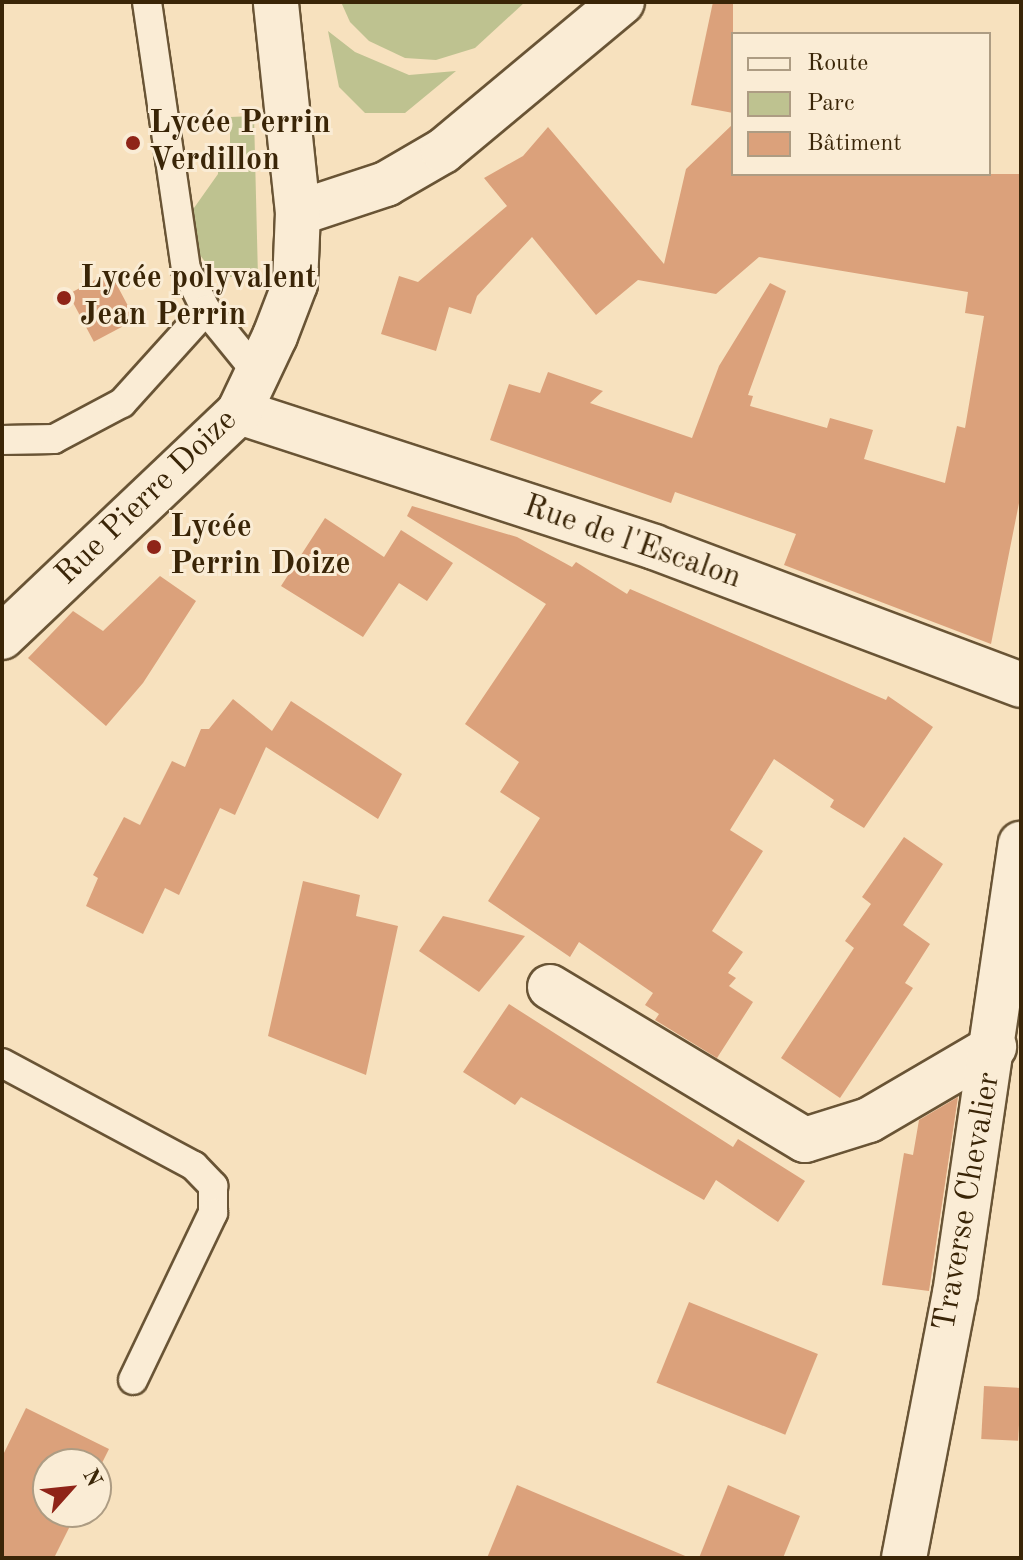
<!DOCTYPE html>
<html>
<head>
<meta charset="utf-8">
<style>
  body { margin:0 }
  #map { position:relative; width:1023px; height:1560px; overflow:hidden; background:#f7e1be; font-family:"Old Standard TT",serif }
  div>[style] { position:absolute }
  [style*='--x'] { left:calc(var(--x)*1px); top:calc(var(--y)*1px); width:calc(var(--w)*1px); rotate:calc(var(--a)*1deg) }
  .green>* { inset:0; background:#bec290 }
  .building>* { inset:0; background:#dba17b; transform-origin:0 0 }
  .roads { filter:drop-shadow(2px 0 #695435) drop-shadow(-2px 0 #695435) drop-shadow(0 2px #695435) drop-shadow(0 -2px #695435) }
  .lane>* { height:28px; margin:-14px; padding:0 14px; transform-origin:14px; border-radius:14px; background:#faecd5 }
  .street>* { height:44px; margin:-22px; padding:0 22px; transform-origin:22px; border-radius:22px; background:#faecd5 }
  .secondary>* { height:44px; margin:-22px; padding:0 22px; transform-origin:22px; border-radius:22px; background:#faecd5 }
  .dots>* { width:22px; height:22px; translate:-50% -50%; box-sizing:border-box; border:4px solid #faecd5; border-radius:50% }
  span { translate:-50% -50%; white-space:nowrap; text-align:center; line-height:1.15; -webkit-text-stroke:6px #faecd5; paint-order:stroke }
  .poi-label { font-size:32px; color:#3a2507; font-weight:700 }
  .left { translate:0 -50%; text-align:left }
  .street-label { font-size:32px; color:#3a2507 }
  .frame { position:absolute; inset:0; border:4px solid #3a2507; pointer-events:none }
  .legend { position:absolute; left:731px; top:32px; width:260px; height:144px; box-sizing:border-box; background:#faecd5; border:2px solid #ad9c83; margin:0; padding:10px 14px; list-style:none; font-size:24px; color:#3a2507 }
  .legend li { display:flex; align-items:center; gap:16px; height:40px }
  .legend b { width:40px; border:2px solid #ad9c83 }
  .north { position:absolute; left:32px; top:1448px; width:80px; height:80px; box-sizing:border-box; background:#faecd5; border:2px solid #ad9c83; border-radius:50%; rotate:63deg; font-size:22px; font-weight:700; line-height:32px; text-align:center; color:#3a2507 }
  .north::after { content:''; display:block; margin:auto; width:28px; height:36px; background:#8f2418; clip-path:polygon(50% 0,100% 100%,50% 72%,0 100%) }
</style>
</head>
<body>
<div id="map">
  <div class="green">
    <div style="clip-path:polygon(341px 2px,525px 2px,475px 48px,436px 60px,405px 58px,369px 41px,350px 22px)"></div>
    <div style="clip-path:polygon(328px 31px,355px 52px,409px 75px,456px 71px,405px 113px,365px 113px,339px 87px)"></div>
    <div style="clip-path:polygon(254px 116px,258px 277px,229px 277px,208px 266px,195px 248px,189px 215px,218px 174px,218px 154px,230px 147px,230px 117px)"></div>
  </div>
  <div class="building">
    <div style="clip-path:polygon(713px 2px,733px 2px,733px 113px,691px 105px)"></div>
    <div style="clip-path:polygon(733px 124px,733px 174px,1021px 174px,1021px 493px,991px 644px,784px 565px,796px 534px,675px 492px,671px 503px,490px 440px,509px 384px,540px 393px,548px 372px,603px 391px,590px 403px,692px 438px,719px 366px,770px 283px,786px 291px,748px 395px,753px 396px,750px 406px,827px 428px,830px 418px,873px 430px,864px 459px,945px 483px,957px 426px,965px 428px,984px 316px,965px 313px,968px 292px,759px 257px,716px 294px,638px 280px,596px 315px,532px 237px,477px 296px,471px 314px,449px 307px,436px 351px,381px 334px,399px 276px,418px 282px,507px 206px,484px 178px,523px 156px,548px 127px,664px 264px,686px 169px)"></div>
    <div style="left:110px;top:272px;width:54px;height:47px;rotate:62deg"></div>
    <div style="clip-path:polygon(412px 506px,517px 537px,572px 567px,576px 562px,627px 594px,630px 589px,886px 700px,888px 696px,933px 727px,864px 828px,830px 807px,834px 800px,774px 759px,730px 830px,763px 851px,712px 931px,743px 952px,728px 973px,736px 978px,729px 986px,753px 1002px,717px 1058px,655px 1020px,659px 1014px,645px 1005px,653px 993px,579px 942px,570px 957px,488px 901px,540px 818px,500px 792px,519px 762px,465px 724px,546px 604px,407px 516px)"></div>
    <div style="clip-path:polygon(325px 518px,384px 557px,401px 530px,453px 563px,427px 601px,399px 583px,363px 637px,281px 586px)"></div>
    <div style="clip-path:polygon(160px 576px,196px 601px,143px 683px,106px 726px,28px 658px,73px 611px,103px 631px)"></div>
    <div style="clip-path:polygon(233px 699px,272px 731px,291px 701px,402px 774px,378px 819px,266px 747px,235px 815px,220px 808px,179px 895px,165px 888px,143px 934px,86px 906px,98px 878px,93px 875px,124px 817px,140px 825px,172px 761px,185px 767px,201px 729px,209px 729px)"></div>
    <div style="clip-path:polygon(904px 837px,943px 864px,903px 925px,930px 944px,905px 983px,913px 988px,840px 1098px,781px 1058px,854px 948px,845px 941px,871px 904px,862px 897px)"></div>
    <div style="clip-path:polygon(303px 881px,360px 895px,356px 916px,398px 926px,366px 1075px,268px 1036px)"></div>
    <div style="clip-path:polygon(443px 916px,525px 936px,479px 992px,419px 951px)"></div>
    <div style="clip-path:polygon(509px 1004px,733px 1147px,738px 1139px,805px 1181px,778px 1222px,716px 1180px,704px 1200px,521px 1097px,515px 1105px,463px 1072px)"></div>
    <div style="clip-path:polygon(958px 1097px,929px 1291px,882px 1285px,904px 1153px,913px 1155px,919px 1120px)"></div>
    <div style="left:689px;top:1302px;width:139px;height:87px;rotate:22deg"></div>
    <div style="left:984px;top:1386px;width:37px;height:53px;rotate:3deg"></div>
    <div style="clip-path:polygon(26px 1408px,109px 1449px,96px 1475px,96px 1464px,48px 1464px,48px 1512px,77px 1512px,54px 1558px,2px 1558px,2px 1457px)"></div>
    <div style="clip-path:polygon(517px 1485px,690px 1558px,487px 1558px)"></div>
    <div style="clip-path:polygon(728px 1485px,800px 1516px,783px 1558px,699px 1558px)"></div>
  </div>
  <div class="roads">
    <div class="lane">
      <div style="--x:147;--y:2;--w:270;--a:81.7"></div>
      <div style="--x:186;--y:269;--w:46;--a:64"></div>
      <div style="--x:206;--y:310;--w:82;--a:50.9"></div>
      <div style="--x:2;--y:440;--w:52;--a:-1.1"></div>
      <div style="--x:54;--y:439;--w:77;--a:-27.9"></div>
      <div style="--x:122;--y:403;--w:125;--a:-47.9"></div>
      <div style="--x:2;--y:1063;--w:218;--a:28.2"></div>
      <div style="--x:194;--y:1166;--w:28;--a:46"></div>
      <div style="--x:213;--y:1186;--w:27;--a:90"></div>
      <div style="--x:213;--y:1213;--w:185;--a:115.6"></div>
    </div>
    <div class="street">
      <div style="--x:239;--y:412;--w:436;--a:18"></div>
      <div style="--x:654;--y:547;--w:392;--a:20.6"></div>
      <div style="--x:550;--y:987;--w:297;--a:31"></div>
      <div style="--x:805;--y:1140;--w:67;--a:-17.4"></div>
      <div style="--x:869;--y:1120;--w:145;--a:-30.3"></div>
      <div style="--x:904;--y:1558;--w:269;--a:-79.1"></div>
      <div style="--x:955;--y:1294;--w:455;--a:-81.7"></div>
    </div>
    <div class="secondary">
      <div style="--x:298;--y:213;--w:93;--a:-18.2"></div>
      <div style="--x:386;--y:184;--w:66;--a:-30.1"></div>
      <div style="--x:443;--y:151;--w:233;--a:-39.8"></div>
      <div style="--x:2;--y:637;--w:327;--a:-43.5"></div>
      <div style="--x:239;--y:412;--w:84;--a:-64.7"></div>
      <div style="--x:275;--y:336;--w:56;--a:-69"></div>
      <div style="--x:295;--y:284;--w:71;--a:-87.6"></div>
      <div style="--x:298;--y:213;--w:212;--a:-96"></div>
    </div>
  </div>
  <div class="dots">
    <div style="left:133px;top:143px;background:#8f2418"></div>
    <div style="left:64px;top:298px;background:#8f2418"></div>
    <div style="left:154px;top:547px;background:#8f2418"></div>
  </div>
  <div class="poi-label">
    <span class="left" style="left:149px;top:143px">Lycée Perrin<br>Verdillon</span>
    <span class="left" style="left:80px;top:298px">Lycée polyvalent<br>Jean Perrin</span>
    <span class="left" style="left:170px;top:547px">Lycée<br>Perrin Doize</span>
  </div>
  <div class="street-label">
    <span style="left:147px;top:498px;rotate:-44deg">Rue Pierre Doize</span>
    <span style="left:632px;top:543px;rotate:19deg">Rue de l'Escalon</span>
    <span style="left:968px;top:1202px;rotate:-80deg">Traverse Chevalier</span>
  </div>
  <div class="frame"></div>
  <ul class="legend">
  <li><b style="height:10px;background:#faecd5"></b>Route</li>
  <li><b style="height:22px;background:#bec290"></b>Parc</li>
  <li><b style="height:22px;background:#dba17b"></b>Bâtiment</li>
  </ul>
  <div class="north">N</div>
</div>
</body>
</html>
